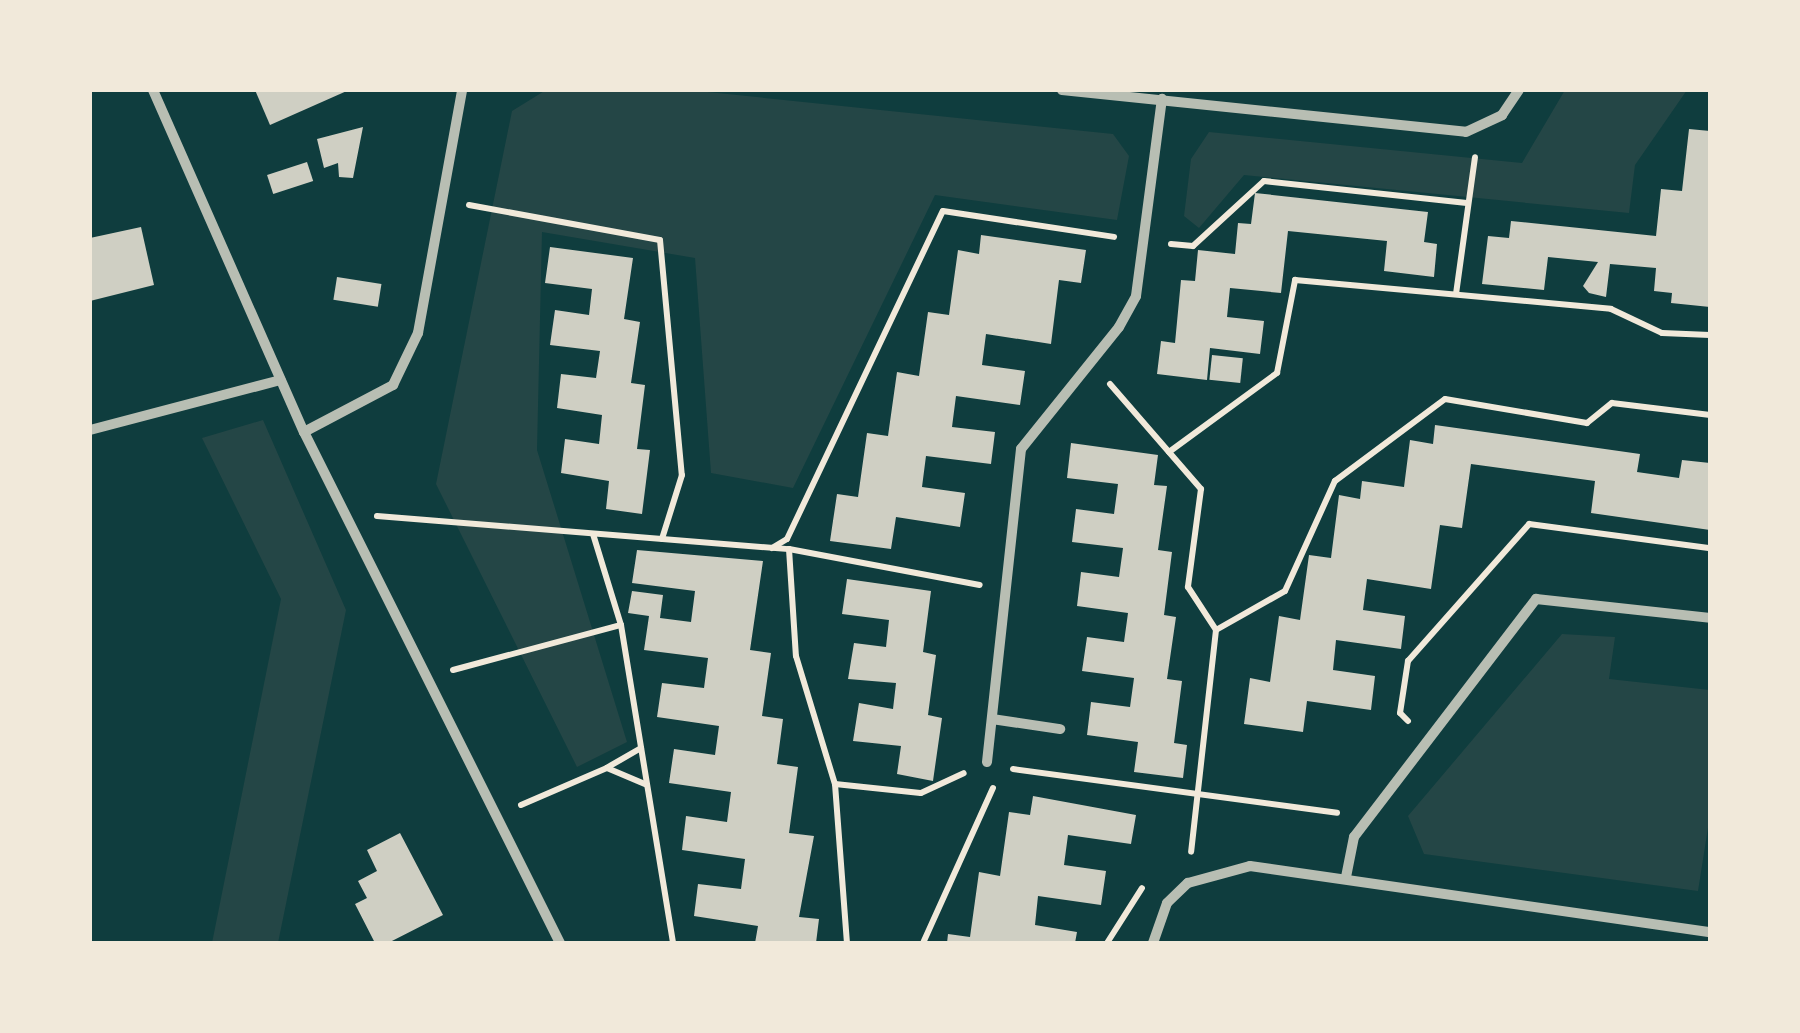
<!DOCTYPE html>
<html>
<head>
<meta charset="utf-8">
<style>
  body { margin:0 }
  #map { position:relative; width:1800px; height:1033px; overflow:hidden; background:#0f3d3e; font-family:Poppins,sans-serif }
  div>[style] { position:absolute }
  [style*='--x'] { left:calc(var(--x)*1px); top:calc(var(--y)*1px); width:calc(var(--w)*1px); rotate:calc(var(--a)*1deg) }
  .green>* { inset:0; background:#244646 }
  .building>* { inset:0; background:#cfcfc3; transform-origin:0 0 }
  .path>* { height:6px; margin:-3px; padding:0 3px; transform-origin:3px; border-radius:3px; background:#f1e9da }
  .minor>* { height:10px; margin:-5px; padding:0 5px; transform-origin:5px; border-radius:5px; background:#b8beb3 }
  span { translate:-50% -50%; white-space:nowrap; text-align:center; line-height:1.15; -webkit-text-stroke:8px #f1e9da; paint-order:stroke }
  .frame { position:absolute; inset:0; border:92px solid #f1e9da; pointer-events:none }
</style>
</head>
<body>
<div id="map">
  <div class="green">
    <div style="clip-path:polygon(546px 90px,688px 90px,1113px 134px,1129px 156px,1117px 220px,935px 195px,793px 488px,711px 473px,695px 258px,542px 232px,537px 450px,627px 742px,577px 767px,436px 484px,512px 111px)"></div>
    <div style="clip-path:polygon(1565px 90px,1687px 90px,1635px 165px,1629px 213px,1244px 175px,1199px 228px,1184px 216px,1191px 159px,1209px 132px,1522px 163px)"></div>
    <div style="clip-path:polygon(263px 420px,346px 610px,278px 943px,212px 943px,281px 599px,202px 438px)"></div>
    <div style="clip-path:polygon(1562px 634px,1615px 637px,1609px 679px,1710px 690px,1710px 815px,1698px 891px,1424px 854px,1408px 816px)"></div>
  </div>
  <div class="building">
    <div style="clip-path:polygon(255px 90px,349px 90px,270px 125px)"></div>
    <div style="clip-path:polygon(363px 127px,353px 178px,339px 177px,338px 163px,324px 168px,317px 139px)"></div>
    <div style="clip-path:polygon(1689px 129px,1710px 131px,1710px 307px,1671px 303px,1672px 293px,1654px 291px,1656px 268px,1610px 264px,1606px 297px,1589px 293px,1583px 286px,1598px 262px,1548px 257px,1544px 290px,1482px 284px,1488px 236px,1509px 238px,1511px 221px,1656px 236px,1661px 189px,1682px 191px)"></div>
    <div style="left:307px;top:162px;width:20px;height:42px;rotate:72deg"></div>
    <div style="clip-path:polygon(1255px 193px,1428px 212px,1424px 242px,1437px 244px,1434px 277px,1384px 271px,1387px 241px,1288px 231px,1281px 293px,1230px 288px,1227px 317px,1264px 321px,1260px 354px,1210px 348px,1207px 380px,1157px 374px,1161px 341px,1175px 343px,1181px 280px,1195px 281px,1198px 250px,1235px 254px,1238px 223px,1251px 224px)"></div>
    <div style="clip-path:polygon(141px 227px,154px 285px,90px 301px,90px 238px)"></div>
    <div style="clip-path:polygon(981px 235px,1086px 250px,1081px 283px,1059px 280px,1051px 344px,986px 334px,982px 365px,1025px 371px,1020px 405px,956px 396px,952px 427px,995px 432px,991px 464px,926px 456px,922px 487px,965px 493px,960px 527px,896px 517px,891px 549px,830px 541px,837px 494px,858px 497px,867px 433px,888px 436px,897px 372px,919px 376px,928px 312px,949px 315px,958px 250px,979px 254px)"></div>
    <div style="clip-path:polygon(550px 247px,633px 258px,624px 319px,640px 322px,631px 383px,645px 385px,637px 449px,650px 450px,642px 514px,606px 509px,609px 481px,561px 473px,565px 439px,599px 444px,602px 415px,557px 408px,561px 374px,596px 378px,600px 351px,550px 345px,555px 310px,589px 315px,592px 289px,545px 283px)"></div>
    <div style="left:337px;top:277px;width:45px;height:23px;rotate:9deg"></div>
    <div style="left:1212px;top:355px;width:31px;height:25px;rotate:6deg"></div>
    <div style="clip-path:polygon(1435px 425px,1640px 454px,1637px 472px,1679px 478px,1682px 460px,1710px 463px,1710px 530px,1591px 513px,1595px 481px,1471px 464px,1462px 528px,1440px 525px,1431px 589px,1367px 579px,1363px 610px,1405px 616px,1401px 649px,1336px 640px,1333px 670px,1375px 676px,1371px 710px,1307px 701px,1303px 732px,1244px 724px,1250px 678px,1270px 682px,1279px 616px,1300px 620px,1309px 555px,1331px 558px,1339px 495px,1360px 499px,1362px 481px,1404px 487px,1410px 440px,1433px 444px)"></div>
    <div style="clip-path:polygon(1071px 443px,1158px 455px,1154px 485px,1167px 486px,1158px 550px,1172px 552px,1164px 615px,1176px 617px,1167px 679px,1182px 681px,1174px 743px,1187px 745px,1183px 778px,1134px 772px,1138px 742px,1087px 735px,1091px 702px,1130px 707px,1134px 678px,1082px 671px,1087px 637px,1124px 642px,1128px 613px,1077px 606px,1081px 572px,1119px 577px,1123px 548px,1072px 542px,1076px 509px,1114px 514px,1118px 484px,1067px 478px)"></div>
    <div style="clip-path:polygon(637px 550px,763px 561px,750px 650px,771px 653px,762px 716px,783px 719px,777px 764px,798px 767px,789px 833px,814px 836px,799px 917px,819px 919px,816px 943px,755px 943px,758px 926px,694px 916px,698px 884px,741px 889px,745px 859px,682px 850px,686px 816px,727px 822px,731px 792px,669px 783px,674px 749px,715px 755px,719px 726px,657px 717px,662px 683px,704px 688px,708px 658px,644px 650px,649px 616px,628px 613px,632px 591px,663px 595px,660px 618px,691px 622px,695px 591px,632px 583px)"></div>
    <div style="clip-path:polygon(847px 579px,931px 591px,923px 652px,936px 655px,928px 715px,942px 718px,933px 781px,897px 774px,901px 746px,853px 741px,859px 703px,893px 709px,896px 683px,848px 679px,854px 643px,886px 647px,889px 620px,842px 614px)"></div>
    <div style="clip-path:polygon(1033px 796px,1136px 815px,1131px 844px,1068px 835px,1064px 865px,1106px 871px,1101px 905px,1038px 896px,1035px 925px,1077px 932px,1075px 943px,947px 943px,948px 934px,970px 937px,979px 872px,1000px 876px,1009px 812px,1030px 815px)"></div>
    <div style="clip-path:polygon(400px 833px,443px 915px,388px 943px,375px 943px,355px 904px,367px 898px,358px 881px,377px 871px,367px 850px)"></div>
  </div>
  <div class="path">
    <div style="--x:469;--y:205;--w:194;--a:10.4"></div>
    <div style="--x:660;--y:240;--w:236;--a:84.7"></div>
    <div style="--x:682;--y:475;--w:67;--a:107.4"></div>
    <div style="--x:1171;--y:244;--w:22;--a:5"></div>
    <div style="--x:1193;--y:246;--w:96;--a:-42.5"></div>
    <div style="--x:1264;--y:181;--w:204;--a:6.2"></div>
    <div style="--x:1456;--y:294;--w:138;--a:-82.1"></div>
    <div style="--x:1110;--y:384;--w:139;--a:49.1"></div>
    <div style="--x:1201;--y:489;--w:99;--a:97.6"></div>
    <div style="--x:1188;--y:587;--w:51;--a:56.9"></div>
    <div style="--x:1216;--y:630;--w:223;--a:96.4"></div>
    <div style="--x:1169;--y:452;--w:134;--a:-36.2"></div>
    <div style="--x:1277;--y:373;--w:95;--a:-79"></div>
    <div style="--x:1295;--y:280;--w:317;--a:5.2"></div>
    <div style="--x:1611;--y:309;--w:56;--a:25.2"></div>
    <div style="--x:1662;--y:333;--w:48;--a:2.4"></div>
    <div style="--x:377;--y:516;--w:413;--a:4.6"></div>
    <div style="--x:789;--y:549;--w:194;--a:10.7"></div>
    <div style="--x:593;--y:534;--w:95;--a:72.9"></div>
    <div style="--x:621;--y:625;--w:322;--a:80.7"></div>
    <div style="--x:772;--y:548;--w:17;--a:-31"></div>
    <div style="--x:787;--y:539;--w:363;--a:-64.6"></div>
    <div style="--x:943;--y:211;--w:173;--a:8.6"></div>
    <div style="--x:789;--y:549;--w:107;--a:86.3"></div>
    <div style="--x:796;--y:656;--w:134;--a:73.1"></div>
    <div style="--x:835;--y:784;--w:159;--a:85.7"></div>
    <div style="--x:1216;--y:630;--w:79;--a:-29.5"></div>
    <div style="--x:1285;--y:591;--w:121;--a:-65.6"></div>
    <div style="--x:1335;--y:481;--w:137;--a:-36.7"></div>
    <div style="--x:1445;--y:399;--w:144;--a:9.6"></div>
    <div style="--x:1587;--y:423;--w:32;--a:-39"></div>
    <div style="--x:1612;--y:403;--w:99;--a:7"></div>
    <div style="--x:453;--y:670;--w:174;--a:-15"></div>
    <div style="--x:1408;--y:721;--w:11;--a:-135"></div>
    <div style="--x:1400;--y:713;--w:53;--a:-81.3"></div>
    <div style="--x:1408;--y:661;--w:183;--a:-48.5"></div>
    <div style="--x:1529;--y:524;--w:183;--a:7.6"></div>
    <div style="--x:641;--y:748;--w:39;--a:150"></div>
    <div style="--x:607;--y:768;--w:43;--a:23"></div>
    <div style="--x:1013;--y:769;--w:327;--a:7.7"></div>
    <div style="--x:835;--y:784;--w:86;--a:6"></div>
    <div style="--x:921;--y:793;--w:47;--a:-24.9"></div>
    <div style="--x:521;--y:805;--w:94;--a:-23.3"></div>
    <div style="--x:923;--y:943;--w:170;--a:-65.7"></div>
    <div style="--x:1107;--y:943;--w:65;--a:-57.5"></div>
  </div>
  <div class="minor">
    <div style="--x:153;--y:90;--w:374;--a:66.2"></div>
    <div style="--x:304;--y:432;--w:572;--a:63.39"></div>
    <div style="--x:1062;--y:90;--w:406;--a:5.9"></div>
    <div style="--x:1466;--y:132;--w:40;--a:-25"></div>
    <div style="--x:1502;--y:115;--w:30;--a:-56"></div>
    <div style="--x:90;--y:430;--w:197;--a:-14.7"></div>
    <div style="--x:304;--y:432;--w:101;--a:-27.8"></div>
    <div style="--x:393;--y:385;--w:58;--a:-64.3"></div>
    <div style="--x:418;--y:333;--w:247;--a:-79.7"></div>
    <div style="--x:992;--y:719;--w:69;--a:8.4"></div>
    <div style="--x:987;--y:762;--w:315;--a:-83.8"></div>
    <div style="--x:1021;--y:449;--w:156;--a:-51.2"></div>
    <div style="--x:1119;--y:327;--w:35;--a:-61"></div>
    <div style="--x:1136;--y:296;--w:199;--a:-82.5"></div>
    <div style="--x:1346;--y:877;--w:41;--a:-78.7"></div>
    <div style="--x:1354;--y:837;--w:300;--a:-52.6"></div>
    <div style="--x:1536;--y:599;--w:175;--a:6.2"></div>
    <div style="--x:1153;--y:943;--w:42;--a:-70.7"></div>
    <div style="--x:1167;--y:903;--w:29;--a:-44"></div>
    <div style="--x:1188;--y:883;--w:64;--a:-15.3"></div>
    <div style="--x:1250;--y:866;--w:465;--a:8.2"></div>
  </div>
  <div class="frame"></div>
</div>
</body>
</html>
